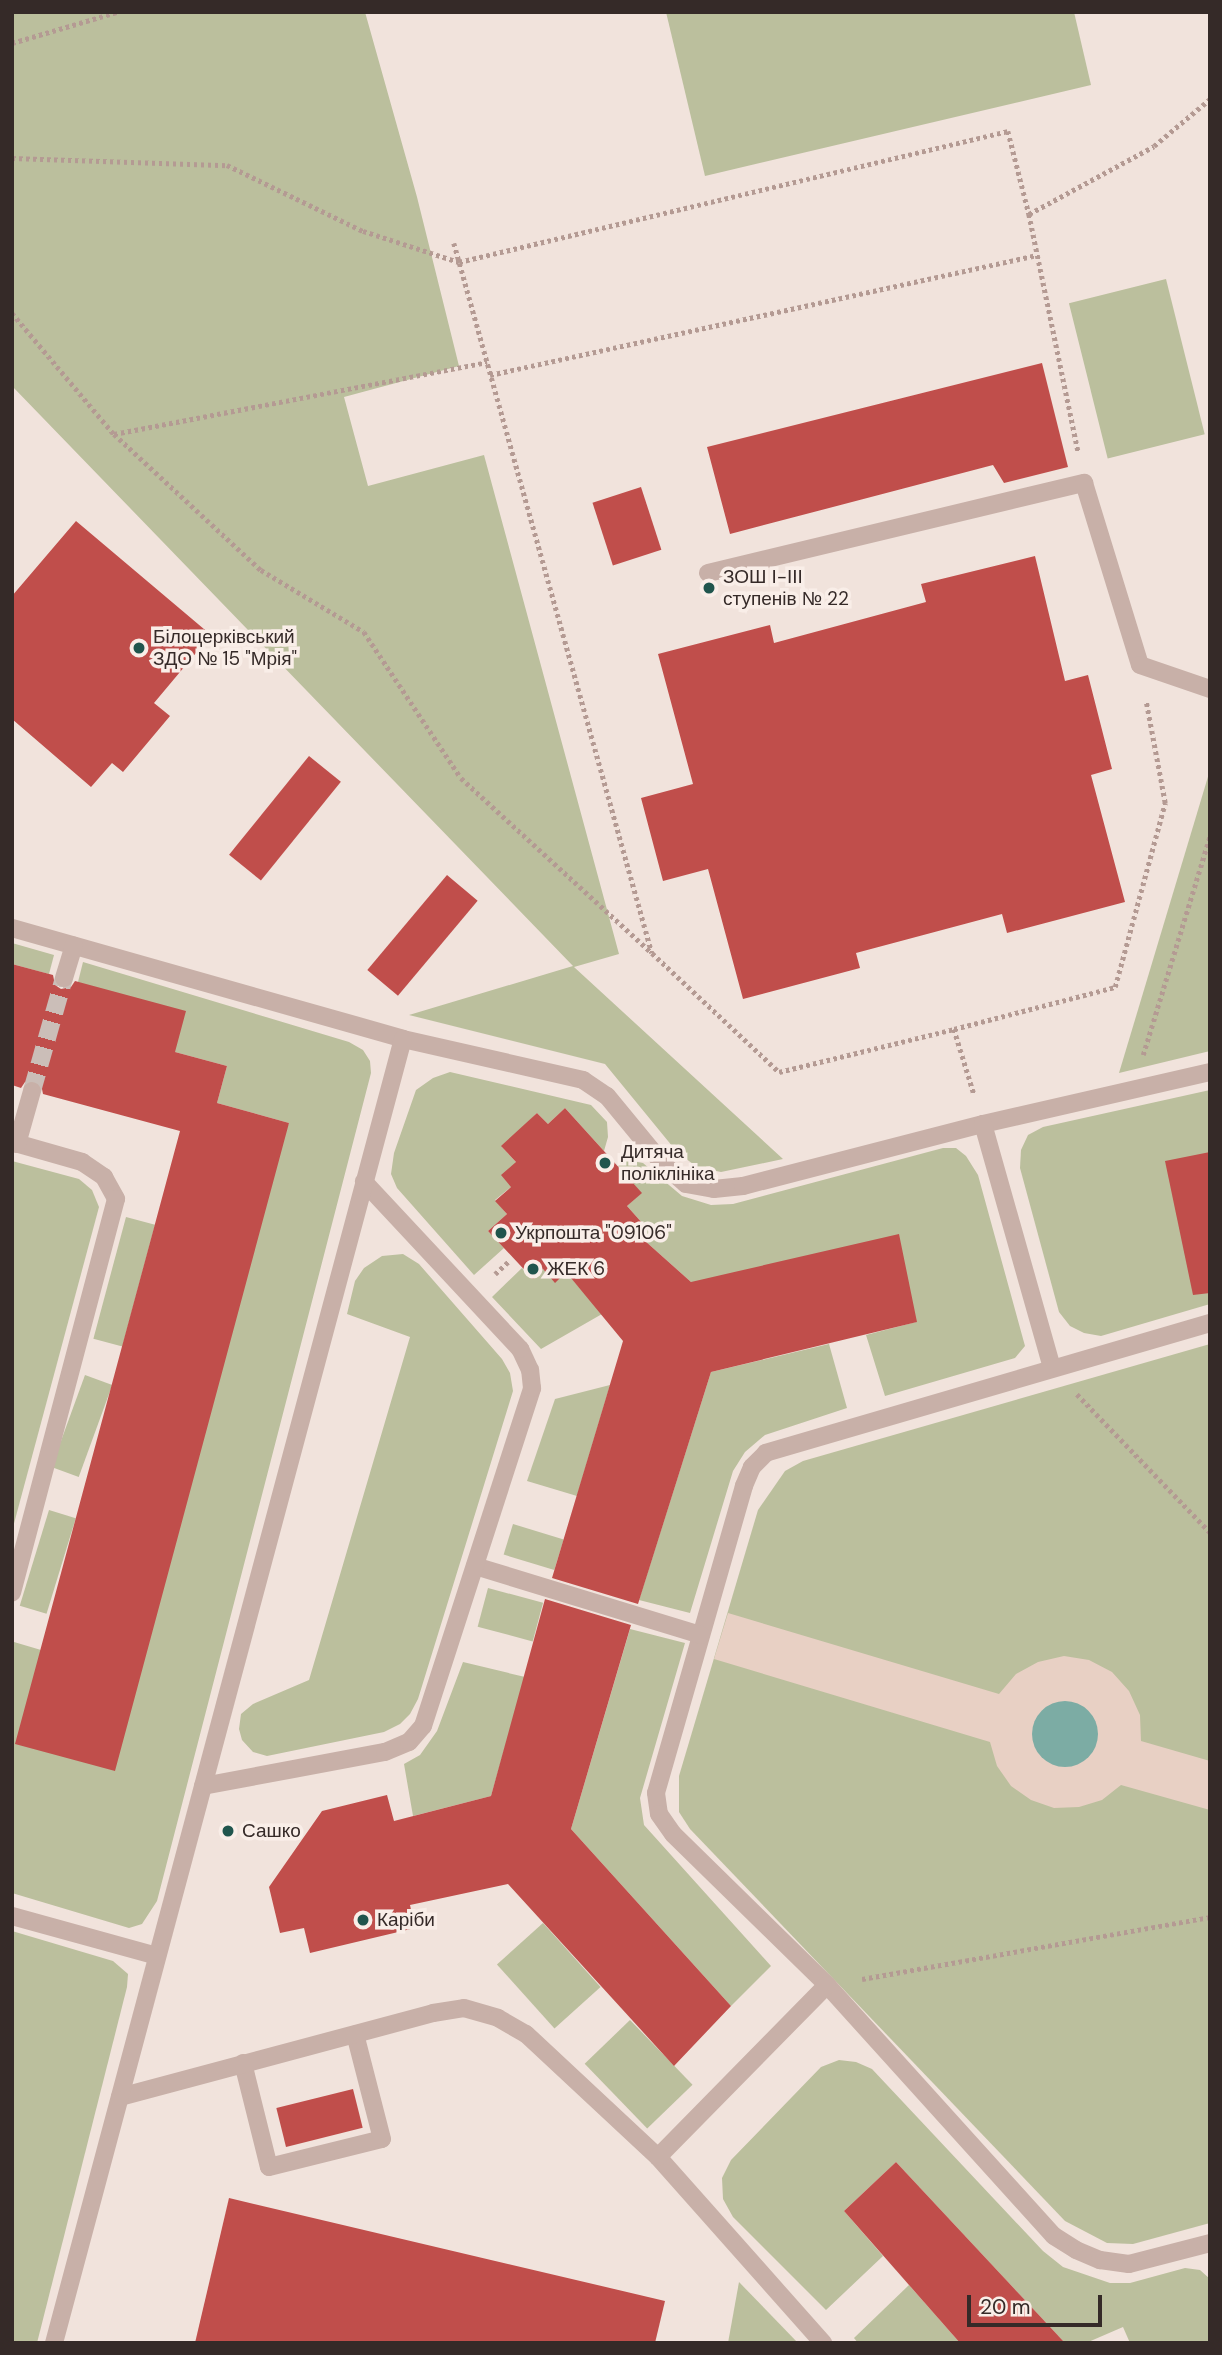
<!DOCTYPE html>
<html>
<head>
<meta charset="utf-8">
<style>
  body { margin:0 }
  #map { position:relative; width:1222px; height:2355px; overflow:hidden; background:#f1e3dc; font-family:"DM Sans",sans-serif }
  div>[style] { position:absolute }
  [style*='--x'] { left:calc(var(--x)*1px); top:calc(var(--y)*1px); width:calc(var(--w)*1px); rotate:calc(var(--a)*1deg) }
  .green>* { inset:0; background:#bbbf9d; transform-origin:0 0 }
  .plaza>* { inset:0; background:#e8d0c4 }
  .water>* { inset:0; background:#7caca4 }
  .round { border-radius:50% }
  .building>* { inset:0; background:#c04e4b; transform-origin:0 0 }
  .minor-tunnel>* { height:18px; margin-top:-9px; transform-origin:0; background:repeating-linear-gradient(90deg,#cbbeb8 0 18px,transparent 0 27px) }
  .path>* { height:4.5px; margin-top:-2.25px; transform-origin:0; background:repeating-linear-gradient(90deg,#b49a93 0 3.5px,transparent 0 7px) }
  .minor>* { height:18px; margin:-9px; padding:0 9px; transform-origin:9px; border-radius:9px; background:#c8b0a8 }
  .dots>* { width:19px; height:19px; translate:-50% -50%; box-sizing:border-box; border:4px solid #f9eee8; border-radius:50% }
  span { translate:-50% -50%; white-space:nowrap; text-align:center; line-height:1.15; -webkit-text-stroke:7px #f9eee8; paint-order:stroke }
  .poi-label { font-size:19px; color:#352a28 }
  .left { translate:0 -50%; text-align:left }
  .frame { position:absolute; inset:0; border:14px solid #352a28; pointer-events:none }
  .scale { position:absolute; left:967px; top:2295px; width:135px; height:32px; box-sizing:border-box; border:4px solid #352a28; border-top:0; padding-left:9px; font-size:21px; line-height:24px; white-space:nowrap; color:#352a28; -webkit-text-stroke:5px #f9eee8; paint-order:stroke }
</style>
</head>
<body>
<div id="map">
  <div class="green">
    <div style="clip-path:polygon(12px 12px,365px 12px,417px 197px,459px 366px,344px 397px,368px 486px,484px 455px,619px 954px,574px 967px,783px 1159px,721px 1172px,697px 1167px,677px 1152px,605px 1064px,409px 1015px,573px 966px,12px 386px)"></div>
    <div style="clip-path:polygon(666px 12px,1074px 12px,1091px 85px,705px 176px)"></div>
    <div style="left:1166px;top:279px;width:160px;height:100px;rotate:76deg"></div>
    <div style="clip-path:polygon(1210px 770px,1210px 1051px,1119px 1073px)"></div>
    <div style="clip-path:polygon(12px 943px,54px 955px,49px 974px,12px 964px)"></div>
    <div style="clip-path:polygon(83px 962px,349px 1042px,363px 1050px,370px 1061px,371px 1073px,157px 1901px,142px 1924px,129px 1928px,12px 1893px,12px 1649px,14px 1642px,41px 1650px,289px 1123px,217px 1103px,227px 1066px,175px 1052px,78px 982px)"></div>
    <div style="clip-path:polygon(450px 1072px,591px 1105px,607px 1122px,608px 1137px,604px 1151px,565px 1108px,548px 1124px,537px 1113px,502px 1147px,516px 1162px,511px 1187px,495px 1200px,507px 1214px,488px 1231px,504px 1248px,474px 1275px,397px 1188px,391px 1174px,394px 1153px,416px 1090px,433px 1078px)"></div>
    <div style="clip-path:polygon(1210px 1090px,1210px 1304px,1101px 1336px,1084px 1333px,1070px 1326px,1059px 1312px,1020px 1168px,1021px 1150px,1028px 1135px,1043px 1127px)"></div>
    <div style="clip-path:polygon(943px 1148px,956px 1148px,966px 1156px,978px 1175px,1025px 1346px,1015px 1358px,885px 1396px,866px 1335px,916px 1322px,691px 1282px,635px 1232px,643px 1224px,627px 1206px,641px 1193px,618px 1166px,627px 1160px,643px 1163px,682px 1196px,711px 1205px,733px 1204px)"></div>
    <div style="clip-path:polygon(12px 1161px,79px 1179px,92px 1190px,99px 1207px,12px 1531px)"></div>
    <div style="left:126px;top:1217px;width:30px;height:126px;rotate:15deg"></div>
    <div style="clip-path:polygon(403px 1254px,419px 1264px,502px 1359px,510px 1373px,513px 1391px,418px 1699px,410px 1714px,400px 1724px,384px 1732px,267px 1756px,253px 1752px,242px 1740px,239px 1729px,241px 1714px,253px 1704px,309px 1680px,410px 1337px,347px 1314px,355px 1281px,364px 1268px,382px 1256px)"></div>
    <div style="clip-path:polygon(522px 1268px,533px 1279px,543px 1269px,555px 1282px,566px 1272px,602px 1314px,541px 1349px,492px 1297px)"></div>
    <div style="clip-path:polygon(829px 1344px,847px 1408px,765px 1435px,745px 1452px,733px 1471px,690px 1613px,639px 1600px,711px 1372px)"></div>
    <div style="clip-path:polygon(1210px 1344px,1210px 2223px,1133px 2244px,1107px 2243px,1065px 2221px,690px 1829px,679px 1812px,679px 1776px,758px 1510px,785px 1471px,803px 1461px)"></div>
    <div style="left:85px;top:1375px;width:29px;height:98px;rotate:20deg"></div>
    <div style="clip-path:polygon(610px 1385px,577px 1496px,527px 1481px,555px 1399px)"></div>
    <div style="left:49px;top:1510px;width:28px;height:100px;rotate:17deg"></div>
    <div style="left:513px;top:1524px;width:53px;height:32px;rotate:17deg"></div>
    <div style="left:488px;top:1588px;width:57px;height:40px;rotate:15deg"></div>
    <div style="clip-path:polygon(630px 1629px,685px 1643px,640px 1798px,644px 1825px,771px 1966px,731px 2006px,571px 1829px)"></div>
    <div style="clip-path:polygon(463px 1662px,525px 1677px,491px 1796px,413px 1816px,404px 1764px,420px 1755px,437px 1731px)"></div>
    <div style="left:543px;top:1923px;width:86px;height:62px;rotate:48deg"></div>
    <div style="clip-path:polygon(12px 1931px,113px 1961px,128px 1974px,127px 1987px,37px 2343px,12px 2343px)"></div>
    <div style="left:630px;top:2020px;width:90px;height:63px;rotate:46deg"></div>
    <div style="clip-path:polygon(839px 2060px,856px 2062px,872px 2069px,1043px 2251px,1063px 2267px,1110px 2283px,1130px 2283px,1185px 2268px,1200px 2270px,1210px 2279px,1210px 2343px,1130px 2343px,1123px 2327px,1086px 2343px,1065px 2343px,896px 2162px,844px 2211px,883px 2256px,826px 2310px,733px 2217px,723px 2199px,722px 2178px,731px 2160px,821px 2067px)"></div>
    <div style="clip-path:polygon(739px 2282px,798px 2343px,728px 2343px)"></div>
    <div style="clip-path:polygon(909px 2285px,960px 2343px,858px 2343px,854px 2338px)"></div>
  </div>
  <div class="plaza">
    <div style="clip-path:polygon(728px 1613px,999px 1694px,1016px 1674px,1038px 1662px,1064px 1656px,1089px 1660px,1112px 1672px,1129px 1691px,1140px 1715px,1141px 1741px,1210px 1761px,1210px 1810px,1121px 1785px,1102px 1800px,1079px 1807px,1054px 1808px,1031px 1800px,1011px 1786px,997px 1766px,990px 1742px,714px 1659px)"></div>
  </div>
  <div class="water">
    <div class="round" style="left:1032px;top:1701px;width:66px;height:66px"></div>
  </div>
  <div class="building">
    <div style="clip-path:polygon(1042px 363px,1068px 467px,1004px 483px,993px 465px,730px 534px,707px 447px)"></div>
    <div style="left:641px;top:487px;width:66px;height:51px;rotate:72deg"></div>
    <div style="clip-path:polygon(76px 521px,211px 635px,154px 703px,170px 716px,123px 772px,112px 763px,91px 787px,12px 719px,12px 596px)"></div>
    <div style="clip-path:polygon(1035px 556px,1065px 681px,1088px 675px,1112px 769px,1091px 775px,1125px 902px,1007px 933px,1002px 914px,856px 953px,860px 968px,743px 999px,708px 869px,663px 881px,641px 798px,693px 784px,658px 654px,770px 625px,774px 643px,926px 602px,921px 584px)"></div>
    <div style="left:309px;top:756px;width:41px;height:127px;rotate:39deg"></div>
    <div style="left:447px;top:875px;width:40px;height:124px;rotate:40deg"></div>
    <div style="clip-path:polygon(12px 964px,53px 975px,55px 985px,61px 989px,71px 987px,75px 981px,186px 1011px,175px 1052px,227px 1066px,217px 1103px,289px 1123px,115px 1771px,15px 1744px,180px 1131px,43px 1094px,41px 1084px,34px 1080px,25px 1082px,21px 1088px,12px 1085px)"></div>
    <div style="clip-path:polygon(565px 1108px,642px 1193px,627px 1206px,643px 1224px,635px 1232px,691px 1282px,899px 1234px,917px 1322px,711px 1372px,638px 1604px,552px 1578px,623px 1341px,566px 1272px,555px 1283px,543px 1269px,533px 1279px,488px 1231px,507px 1214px,495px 1201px,511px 1187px,501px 1175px,516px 1162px,501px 1146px,537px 1113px,548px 1124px)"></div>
    <div style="clip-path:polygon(1210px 1152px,1210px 1293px,1193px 1295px,1165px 1161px)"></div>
    <div style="clip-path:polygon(545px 1599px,631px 1625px,571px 1829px,731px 2006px,674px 2066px,508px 1884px,410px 1905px,415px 1928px,310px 1953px,304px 1928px,280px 1933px,269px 1887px,322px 1811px,387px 1795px,394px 1821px,491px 1796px)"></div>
    <div style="left:353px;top:2089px;width:40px;height:79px;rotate:76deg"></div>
    <div style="clip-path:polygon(896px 2162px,1065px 2343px,960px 2343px,844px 2211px)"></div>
    <div style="clip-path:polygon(229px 2198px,665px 2301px,655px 2343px,195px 2343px)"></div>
  </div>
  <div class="minor-tunnel">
    <div style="--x:32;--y:1091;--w:117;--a:-74.2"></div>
  </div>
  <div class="path">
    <div style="--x:12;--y:43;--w:109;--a:-16.4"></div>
    <div style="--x:12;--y:158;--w:215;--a:1.9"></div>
    <div style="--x:227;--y:165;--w:151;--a:25.9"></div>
    <div style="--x:363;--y:231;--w:101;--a:17.9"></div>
    <div style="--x:459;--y:262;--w:564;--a:-13.42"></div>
    <div style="--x:1008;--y:131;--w:86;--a:75.8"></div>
    <div style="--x:1029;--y:214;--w:242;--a:78.3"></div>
    <div style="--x:1029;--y:214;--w:142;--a:-28.5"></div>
    <div style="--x:1154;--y:146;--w:73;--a:-40"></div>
    <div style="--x:454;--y:243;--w:737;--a:74.42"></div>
    <div style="--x:652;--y:953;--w:174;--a:43.1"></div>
    <div style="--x:779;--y:1072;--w:180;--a:-13.8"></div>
    <div style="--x:954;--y:1029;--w:68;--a:72.9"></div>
    <div style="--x:12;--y:313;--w:158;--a:49.9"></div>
    <div style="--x:114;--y:434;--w:380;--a:-10.9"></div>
    <div style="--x:490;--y:375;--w:560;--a:-12.37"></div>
    <div style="--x:114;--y:434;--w:200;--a:42.8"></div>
    <div style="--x:261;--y:570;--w:120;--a:31"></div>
    <div style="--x:364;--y:632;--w:175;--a:56.4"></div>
    <div style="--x:461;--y:778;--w:256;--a:42.5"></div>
    <div style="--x:954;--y:1029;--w:166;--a:-14.6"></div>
    <div style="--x:1115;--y:987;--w:191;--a:-74.8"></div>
    <div style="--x:1165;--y:803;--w:104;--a:-100.6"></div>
    <div style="--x:1143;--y:1055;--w:229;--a:-73"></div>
    <div style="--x:495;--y:1274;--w:19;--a:-43"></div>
    <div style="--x:1077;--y:1394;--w:192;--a:46.1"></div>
    <div style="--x:862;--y:1979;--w:353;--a:-10.1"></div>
  </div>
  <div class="minor">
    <div style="--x:708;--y:573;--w:387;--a:-13.5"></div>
    <div style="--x:1084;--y:483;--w:190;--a:72.9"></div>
    <div style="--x:1140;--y:665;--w:74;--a:18.9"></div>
    <div style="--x:12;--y:928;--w:406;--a:15.8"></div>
    <div style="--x:403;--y:1039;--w:185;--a:12.8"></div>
    <div style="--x:583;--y:1080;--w:29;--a:34"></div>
    <div style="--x:607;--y:1096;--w:88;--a:50.5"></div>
    <div style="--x:663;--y:1164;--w:30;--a:41"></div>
    <div style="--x:686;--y:1184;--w:28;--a:10"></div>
    <div style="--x:714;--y:1189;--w:29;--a:-6"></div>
    <div style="--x:743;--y:1186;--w:248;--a:-14.5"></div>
    <div style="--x:983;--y:1124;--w:233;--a:-12.9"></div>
    <div style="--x:64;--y:978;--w:34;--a:-73"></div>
    <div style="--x:983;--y:1124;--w:254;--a:74.2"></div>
    <div style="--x:12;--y:1142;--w:73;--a:15.9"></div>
    <div style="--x:82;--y:1162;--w:27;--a:34"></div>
    <div style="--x:104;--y:1177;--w:25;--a:61"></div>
    <div style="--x:116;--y:1199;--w:407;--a:104.8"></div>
    <div style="--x:17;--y:1144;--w:55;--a:-74.2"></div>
    <div style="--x:1210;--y:1323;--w:463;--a:163.7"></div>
    <div style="--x:766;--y:1453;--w:20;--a:135"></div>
    <div style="--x:752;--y:1467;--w:21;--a:113"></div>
    <div style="--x:744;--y:1486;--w:319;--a:106"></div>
    <div style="--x:656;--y:1793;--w:21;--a:82"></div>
    <div style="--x:659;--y:1814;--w:24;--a:55"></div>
    <div style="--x:673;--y:1834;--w:216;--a:44.4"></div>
    <div style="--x:827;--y:1985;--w:338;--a:47.9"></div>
    <div style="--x:1054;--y:2236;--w:26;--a:32"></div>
    <div style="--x:1076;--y:2250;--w:26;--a:23"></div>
    <div style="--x:1100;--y:2260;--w:29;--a:8"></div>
    <div style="--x:1129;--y:2264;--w:84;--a:-14.5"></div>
    <div style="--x:475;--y:1566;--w:236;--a:17"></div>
    <div style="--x:203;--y:1786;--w:185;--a:-10.6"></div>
    <div style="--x:385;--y:1752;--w:26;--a:-23"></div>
    <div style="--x:409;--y:1742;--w:21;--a:-49"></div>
    <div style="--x:423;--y:1726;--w:355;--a:-72.1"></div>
    <div style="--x:532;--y:1388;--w:18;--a:-96"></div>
    <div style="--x:530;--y:1370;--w:23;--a:-115"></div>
    <div style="--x:520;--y:1349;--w:229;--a:-133"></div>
    <div style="--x:12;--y:1916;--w:150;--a:15.4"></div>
    <div style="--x:243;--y:2063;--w:107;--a:76"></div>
    <div style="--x:269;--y:2167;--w:116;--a:-13.9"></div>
    <div style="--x:382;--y:2139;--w:108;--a:-104.4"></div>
    <div style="--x:120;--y:2097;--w:324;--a:-15"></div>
    <div style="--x:433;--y:2013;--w:31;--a:-9"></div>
    <div style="--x:464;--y:2008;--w:35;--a:16"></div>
    <div style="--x:498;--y:2018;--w:32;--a:30"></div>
    <div style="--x:526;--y:2034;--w:180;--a:43"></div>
    <div style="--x:658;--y:2157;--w:249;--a:48.4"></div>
    <div style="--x:658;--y:2157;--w:241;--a:-45.5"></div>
    <div style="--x:54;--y:2343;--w:1350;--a:-75.02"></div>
  </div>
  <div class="dots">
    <div style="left:709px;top:588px;background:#20554d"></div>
    <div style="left:139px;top:648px;background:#20554d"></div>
    <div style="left:605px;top:1163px;background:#20554d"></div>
    <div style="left:501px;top:1233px;background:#20554d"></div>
    <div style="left:533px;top:1269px;background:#20554d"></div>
    <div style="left:228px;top:1831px;background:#20554d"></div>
    <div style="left:363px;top:1920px;background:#20554d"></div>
  </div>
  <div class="poi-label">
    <span class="left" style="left:723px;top:588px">ЗОШ І-ІІІ<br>ступенів № 22</span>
    <span class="left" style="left:153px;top:648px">Білоцерківський<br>ЗДО № 15 "Мрія"</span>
    <span class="left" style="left:621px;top:1163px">Дитяча<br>поліклініка</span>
    <span class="left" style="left:515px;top:1233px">Укрпошта "09106"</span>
    <span class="left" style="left:547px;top:1269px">ЖЕК 6</span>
    <span class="left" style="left:242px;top:1831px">Сашко</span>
    <span class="left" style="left:377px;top:1920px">Каріби</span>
  </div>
  <div class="frame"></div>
  <div class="scale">20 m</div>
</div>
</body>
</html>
